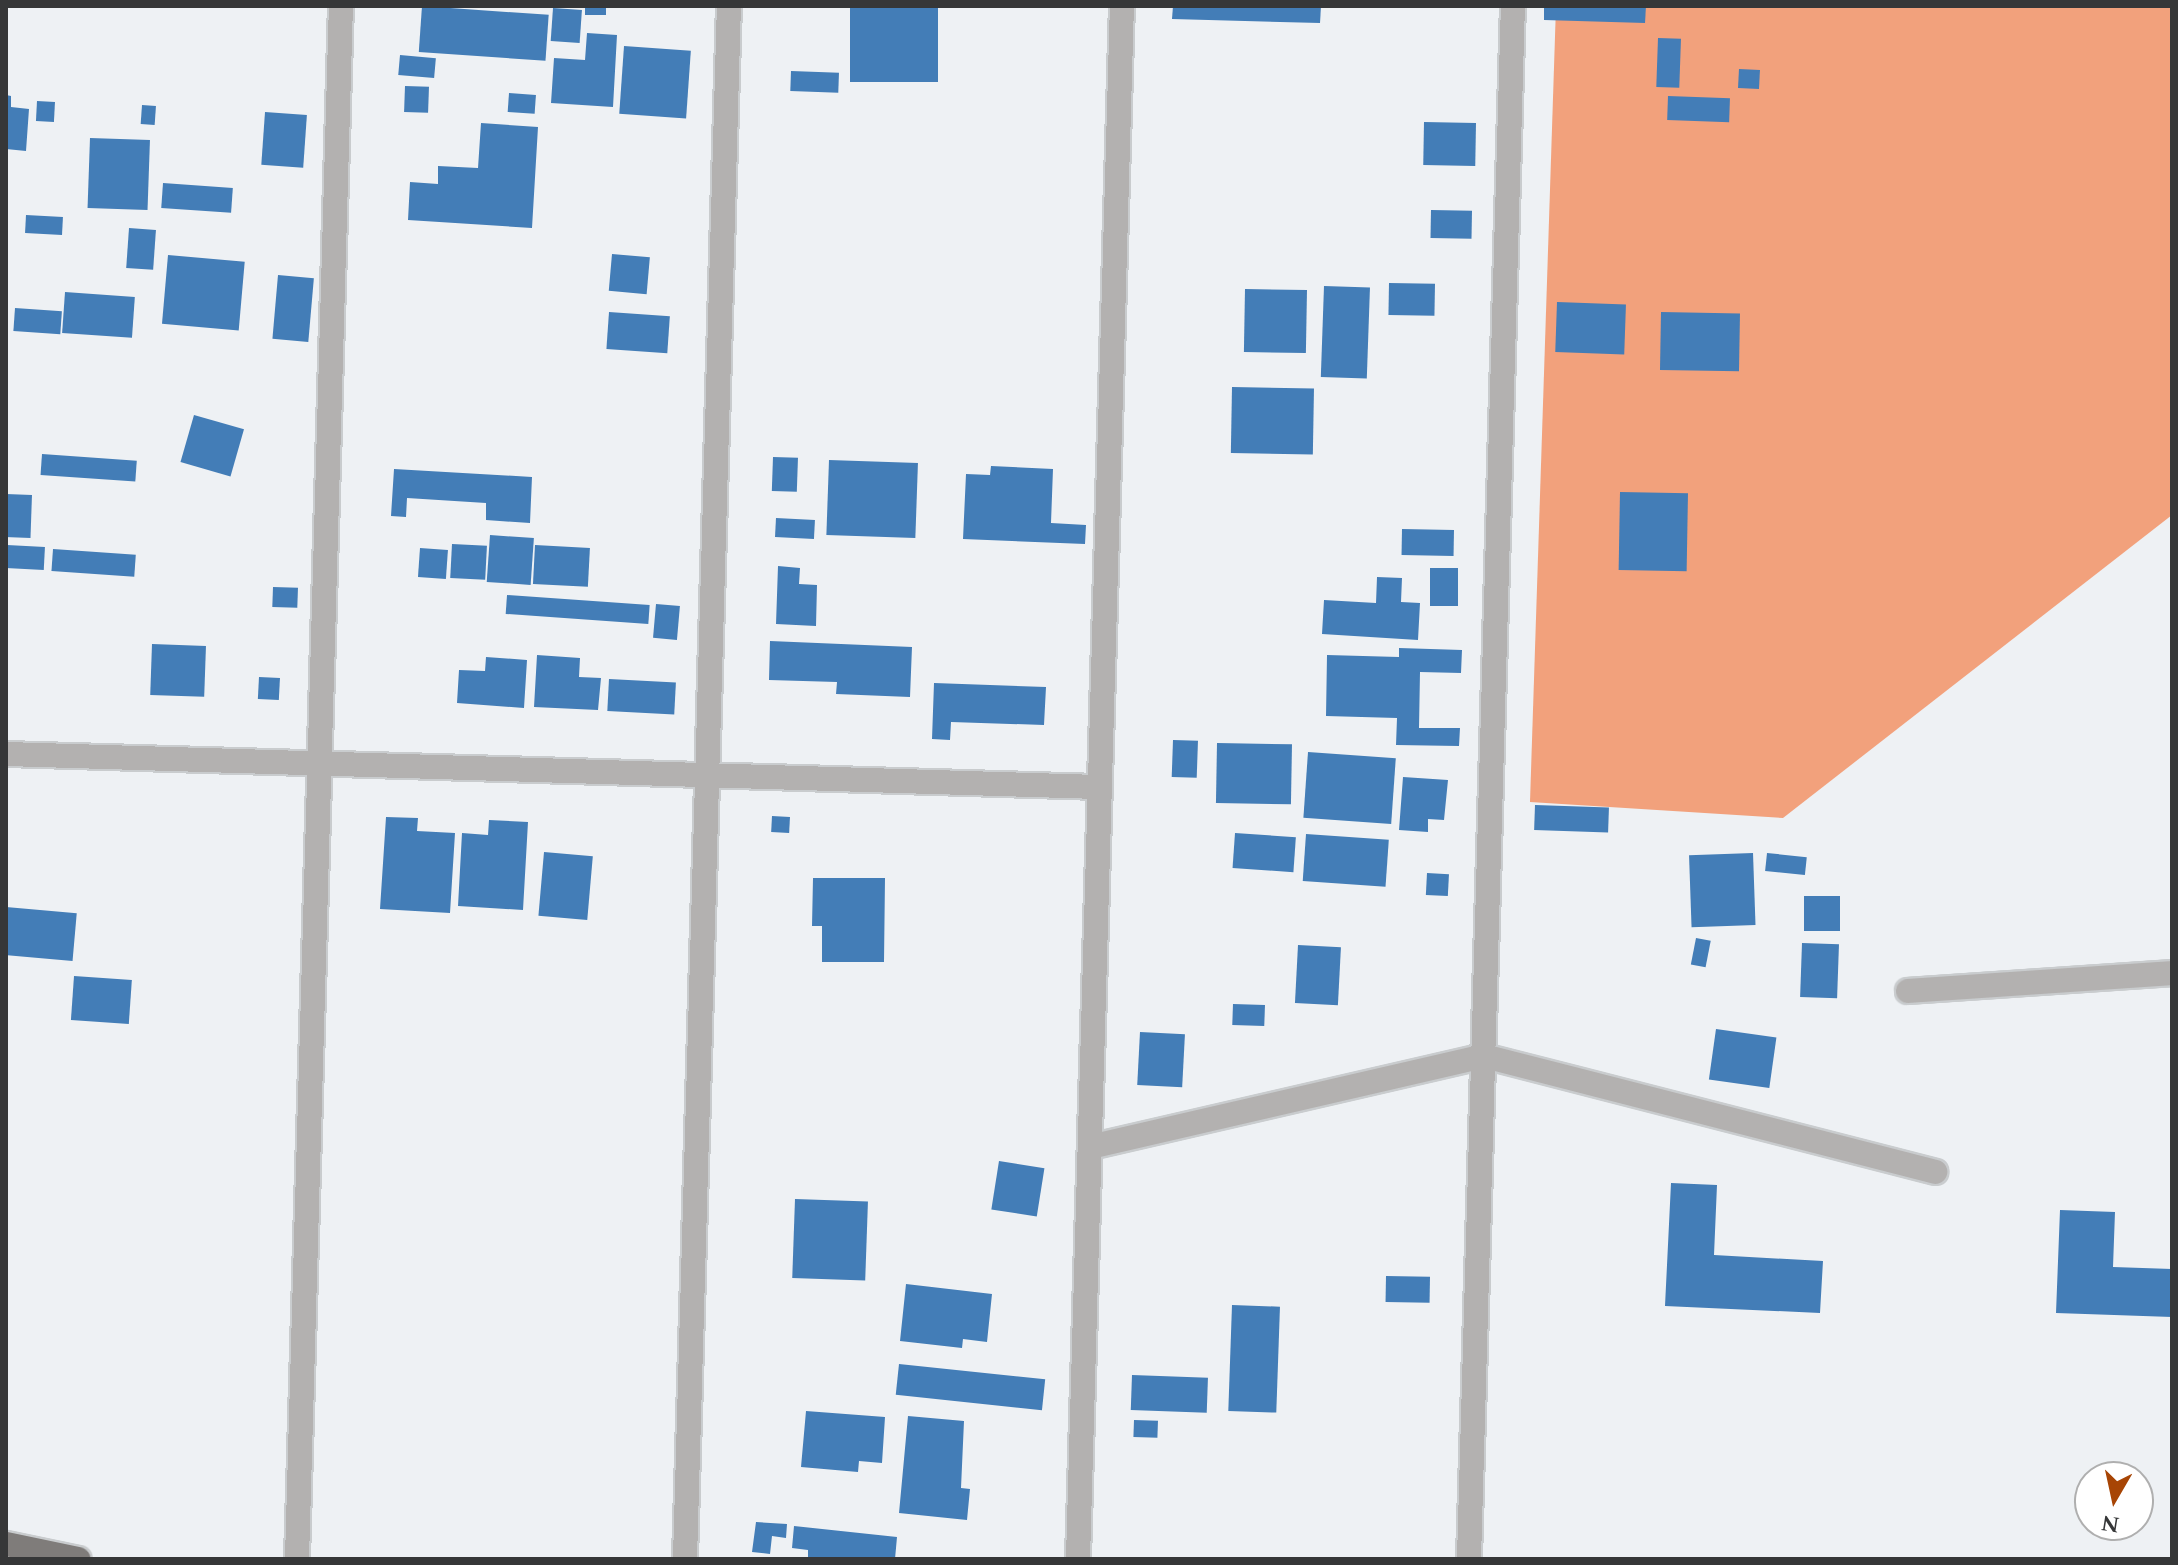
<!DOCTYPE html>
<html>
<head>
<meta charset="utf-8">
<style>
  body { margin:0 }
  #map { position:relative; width:2178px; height:1565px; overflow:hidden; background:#eef1f4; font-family:Spectral,serif }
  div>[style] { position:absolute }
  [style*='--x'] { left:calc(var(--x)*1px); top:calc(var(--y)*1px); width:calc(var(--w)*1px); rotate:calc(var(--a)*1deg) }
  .forest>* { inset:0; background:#f2a17c }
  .building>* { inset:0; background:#437db7; transform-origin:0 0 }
  .roads { filter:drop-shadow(2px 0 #c9ccce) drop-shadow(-2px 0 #c9ccce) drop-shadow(0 2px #c9ccce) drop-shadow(0 -2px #c9ccce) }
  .minor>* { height:24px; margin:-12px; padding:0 12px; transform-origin:12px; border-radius:12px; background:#b3b1b0 }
  .major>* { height:24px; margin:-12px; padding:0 12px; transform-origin:12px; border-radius:12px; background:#7f7c7a }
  span { translate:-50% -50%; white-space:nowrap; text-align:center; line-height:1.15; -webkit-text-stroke:8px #fff; paint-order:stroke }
  .frame { position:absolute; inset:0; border:8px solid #363738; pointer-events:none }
  .north { position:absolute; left:2074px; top:1461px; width:80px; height:80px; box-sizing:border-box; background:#fff; border:2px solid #afafaf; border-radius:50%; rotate:189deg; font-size:22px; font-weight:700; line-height:32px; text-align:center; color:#363738 }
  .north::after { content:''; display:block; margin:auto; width:28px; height:36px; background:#a74505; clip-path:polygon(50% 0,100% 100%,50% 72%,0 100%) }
</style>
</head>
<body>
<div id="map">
  <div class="forest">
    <div style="clip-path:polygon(1556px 6px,2172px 6px,2172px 515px,1783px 818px,1530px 802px)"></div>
  </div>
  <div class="building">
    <div style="left:422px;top:6px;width:127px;height:46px;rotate:4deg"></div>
    <div style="left:585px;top:6px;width:21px;height:9px"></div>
    <div style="left:850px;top:6px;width:88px;height:76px"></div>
    <div style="clip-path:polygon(1173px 6px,1321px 6px,1320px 23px,1172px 19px)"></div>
    <div style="clip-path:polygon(1544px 6px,1646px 6px,1645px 23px,1544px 20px)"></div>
    <div style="left:553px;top:8px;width:29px;height:33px;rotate:4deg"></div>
    <div style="clip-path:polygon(587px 33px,617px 35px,613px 107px,551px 103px,554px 58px,585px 60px)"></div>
    <div style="left:1658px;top:38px;width:23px;height:49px;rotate:2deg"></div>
    <div style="left:624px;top:46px;width:67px;height:68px;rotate:4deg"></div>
    <div style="left:400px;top:55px;width:36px;height:20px;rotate:5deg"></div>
    <div style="left:1739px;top:69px;width:21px;height:19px;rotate:3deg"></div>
    <div style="left:791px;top:71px;width:48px;height:20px;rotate:2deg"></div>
    <div style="left:405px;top:86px;width:24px;height:26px;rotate:2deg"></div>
    <div style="left:509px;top:93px;width:27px;height:19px;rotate:4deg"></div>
    <div style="clip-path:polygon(6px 95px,11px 96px,11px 107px,29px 109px,26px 151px,6px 149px)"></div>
    <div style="left:1668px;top:96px;width:62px;height:24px;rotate:2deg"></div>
    <div style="left:37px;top:101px;width:18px;height:20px;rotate:3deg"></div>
    <div style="left:142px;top:105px;width:14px;height:19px;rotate:4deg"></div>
    <div style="left:265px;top:112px;width:42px;height:53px;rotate:4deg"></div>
    <div style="left:1424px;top:122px;width:52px;height:43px;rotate:1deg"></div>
    <div style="clip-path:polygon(481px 123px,538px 127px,532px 228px,408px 220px,410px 182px,438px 184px,438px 166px,478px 168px)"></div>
    <div style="left:90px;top:138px;width:60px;height:70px;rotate:2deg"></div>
    <div style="left:163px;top:183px;width:70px;height:25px;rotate:4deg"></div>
    <div style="left:1431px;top:210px;width:41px;height:28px;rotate:1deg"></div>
    <div style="left:26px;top:215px;width:37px;height:18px;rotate:3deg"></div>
    <div style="left:129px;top:228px;width:27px;height:40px;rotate:4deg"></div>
    <div style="left:612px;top:254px;width:38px;height:37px;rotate:5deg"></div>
    <div style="left:168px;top:255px;width:77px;height:69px;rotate:5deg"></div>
    <div style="left:278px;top:275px;width:36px;height:64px;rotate:5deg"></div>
    <div style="left:1389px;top:283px;width:46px;height:32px;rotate:1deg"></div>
    <div style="left:1324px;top:286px;width:46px;height:91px;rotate:2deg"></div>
    <div style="left:1245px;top:289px;width:62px;height:63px;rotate:1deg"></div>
    <div style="left:65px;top:292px;width:70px;height:41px;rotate:4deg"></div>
    <div style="left:1557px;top:302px;width:69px;height:50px;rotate:2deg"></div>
    <div style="left:15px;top:308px;width:47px;height:23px;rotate:4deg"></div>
    <div style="left:609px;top:312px;width:61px;height:37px;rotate:4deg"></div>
    <div style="left:1661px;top:312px;width:79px;height:58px;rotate:1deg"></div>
    <div style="left:1232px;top:387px;width:82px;height:66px;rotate:1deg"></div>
    <div style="left:194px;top:415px;width:52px;height:49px;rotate:16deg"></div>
    <div style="left:42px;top:454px;width:95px;height:21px;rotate:4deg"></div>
    <div style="left:773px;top:457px;width:25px;height:34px;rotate:2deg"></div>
    <div style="left:829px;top:460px;width:89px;height:75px;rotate:2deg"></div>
    <div style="clip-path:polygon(991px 466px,1053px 469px,1051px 523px,1086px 525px,1085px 544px,963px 539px,966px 474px,990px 475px)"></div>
    <div style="clip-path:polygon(394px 469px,532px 477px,530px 523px,486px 520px,486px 503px,407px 498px,406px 517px,391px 516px)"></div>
    <div style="left:1620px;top:492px;width:68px;height:78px;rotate:1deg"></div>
    <div style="left:6px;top:494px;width:26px;height:43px;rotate:2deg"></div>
    <div style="left:776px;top:518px;width:39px;height:19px;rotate:3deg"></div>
    <div style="left:1402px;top:529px;width:52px;height:26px;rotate:1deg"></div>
    <div style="left:490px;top:535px;width:44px;height:47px;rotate:4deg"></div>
    <div style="left:452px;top:544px;width:35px;height:34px;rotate:3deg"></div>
    <div style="left:7px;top:545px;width:38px;height:23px;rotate:3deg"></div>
    <div style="left:535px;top:545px;width:55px;height:39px;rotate:3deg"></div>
    <div style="left:420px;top:548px;width:28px;height:29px;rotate:4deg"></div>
    <div style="left:53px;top:549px;width:83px;height:22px;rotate:4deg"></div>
    <div style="clip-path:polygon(778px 566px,800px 568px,799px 584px,817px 585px,816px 626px,776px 624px)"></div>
    <div style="left:1430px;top:568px;width:28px;height:38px"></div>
    <div style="clip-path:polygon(1377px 577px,1402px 578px,1401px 602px,1420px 603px,1418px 640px,1322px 634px,1324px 600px,1376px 603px)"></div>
    <div style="left:273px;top:587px;width:25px;height:20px;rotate:2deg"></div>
    <div style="left:507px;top:595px;width:143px;height:19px;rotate:4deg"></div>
    <div style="left:656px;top:604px;width:24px;height:34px;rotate:5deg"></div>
    <div style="clip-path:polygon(770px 641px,912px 647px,910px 697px,836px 694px,837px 682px,769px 680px)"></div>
    <div style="left:152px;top:644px;width:54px;height:51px;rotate:2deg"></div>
    <div style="clip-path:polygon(1399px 648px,1462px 650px,1461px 673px,1420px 672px,1419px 728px,1460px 728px,1459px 746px,1396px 745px,1397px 718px,1326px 716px,1327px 655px,1399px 657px)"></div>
    <div style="clip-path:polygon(537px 655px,580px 658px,579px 677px,601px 678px,598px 710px,534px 707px)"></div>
    <div style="clip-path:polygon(486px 657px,527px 660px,524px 708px,457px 703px,459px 670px,485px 671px)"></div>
    <div style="left:259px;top:677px;width:21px;height:22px;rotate:3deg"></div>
    <div style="left:609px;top:679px;width:67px;height:32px;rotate:3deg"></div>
    <div style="clip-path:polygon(934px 683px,1046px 687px,1044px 725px,951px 722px,950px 740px,932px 739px)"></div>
    <div style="left:1173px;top:740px;width:25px;height:37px;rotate:2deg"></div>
    <div style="left:1217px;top:743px;width:75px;height:60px;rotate:1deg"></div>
    <div style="left:1308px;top:752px;width:88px;height:66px;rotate:4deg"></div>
    <div style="clip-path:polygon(1403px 777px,1448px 780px,1444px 820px,1428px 819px,1428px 832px,1399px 830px)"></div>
    <div style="left:1535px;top:805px;width:74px;height:25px;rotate:2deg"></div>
    <div style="left:772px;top:816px;width:18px;height:16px;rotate:3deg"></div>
    <div style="clip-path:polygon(386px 817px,418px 818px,417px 831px,455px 833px,450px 913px,380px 909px)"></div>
    <div style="clip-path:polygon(489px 820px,528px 822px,523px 910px,458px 906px,462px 833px,488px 835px)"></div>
    <div style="left:1235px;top:833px;width:61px;height:35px;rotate:4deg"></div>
    <div style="left:1306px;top:834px;width:83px;height:47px;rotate:4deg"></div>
    <div style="left:544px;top:852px;width:49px;height:64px;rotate:5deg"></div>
    <div style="left:1753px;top:853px;width:72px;height:64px;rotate:88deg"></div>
    <div style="left:1767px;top:853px;width:40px;height:18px;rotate:6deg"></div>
    <div style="left:1427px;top:873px;width:22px;height:22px;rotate:3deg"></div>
    <div style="clip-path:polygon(813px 878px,885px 878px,884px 962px,822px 962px,822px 926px,812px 926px)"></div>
    <div style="left:1804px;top:896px;width:36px;height:35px"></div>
    <div style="left:6px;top:907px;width:71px;height:48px;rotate:5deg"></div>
    <div style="left:1696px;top:938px;width:15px;height:27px;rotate:11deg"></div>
    <div style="left:1802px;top:943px;width:37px;height:54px;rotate:2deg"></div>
    <div style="left:1298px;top:945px;width:43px;height:58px;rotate:3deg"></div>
    <div style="left:74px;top:976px;width:58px;height:44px;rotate:4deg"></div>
    <div style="left:1233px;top:1004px;width:32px;height:21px;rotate:2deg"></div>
    <div style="left:1716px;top:1029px;width:61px;height:51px;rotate:8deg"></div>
    <div style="left:1140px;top:1032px;width:45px;height:53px;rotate:3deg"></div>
    <div style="left:999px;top:1161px;width:46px;height:49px;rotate:9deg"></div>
    <div style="clip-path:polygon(1671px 1183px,1717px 1185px,1714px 1255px,1823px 1261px,1820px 1313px,1665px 1306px)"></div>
    <div style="left:795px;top:1199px;width:73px;height:79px;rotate:2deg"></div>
    <div style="clip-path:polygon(2060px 1210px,2115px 1212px,2113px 1267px,2172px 1269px,2172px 1317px,2056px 1313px)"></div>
    <div style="left:1386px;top:1276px;width:44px;height:26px;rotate:1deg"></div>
    <div style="clip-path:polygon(906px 1284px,992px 1294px,987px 1342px,963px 1339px,962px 1348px,900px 1341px)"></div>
    <div style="left:1232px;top:1305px;width:48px;height:106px;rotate:2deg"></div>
    <div style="left:899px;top:1364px;width:147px;height:31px;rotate:6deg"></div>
    <div style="left:1132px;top:1375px;width:76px;height:35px;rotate:2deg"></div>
    <div style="clip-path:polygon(806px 1411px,885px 1417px,882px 1463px,859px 1461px,858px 1472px,801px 1467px)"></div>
    <div style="clip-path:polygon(908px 1416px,964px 1421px,961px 1488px,970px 1489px,967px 1520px,899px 1513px)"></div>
    <div style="left:1134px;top:1420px;width:24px;height:17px;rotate:2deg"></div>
    <div style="clip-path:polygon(756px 1522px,787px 1524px,786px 1538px,772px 1536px,770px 1554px,752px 1552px)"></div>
    <div style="clip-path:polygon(794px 1526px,897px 1537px,895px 1559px,808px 1559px,808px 1550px,792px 1548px)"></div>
  </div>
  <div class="roads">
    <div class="minor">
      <div style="--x:6;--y:754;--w:1094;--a:1.73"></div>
      <div style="--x:1908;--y:991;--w:265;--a:-3.9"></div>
      <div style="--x:1090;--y:1147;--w:404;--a:-13"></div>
      <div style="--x:1484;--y:1056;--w:466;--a:14.4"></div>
      <div style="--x:297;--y:1559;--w:1554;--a:-88.38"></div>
      <div style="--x:685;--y:1559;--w:1554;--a:-88.38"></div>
      <div style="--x:1078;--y:1559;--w:1554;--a:-88.38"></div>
      <div style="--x:1469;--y:1559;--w:1554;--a:-88.38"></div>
    </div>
    <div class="major">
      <div style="--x:6;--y:1544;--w:74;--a:11.8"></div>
    </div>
  </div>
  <div class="frame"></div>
  <div class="north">N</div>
</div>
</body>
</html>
